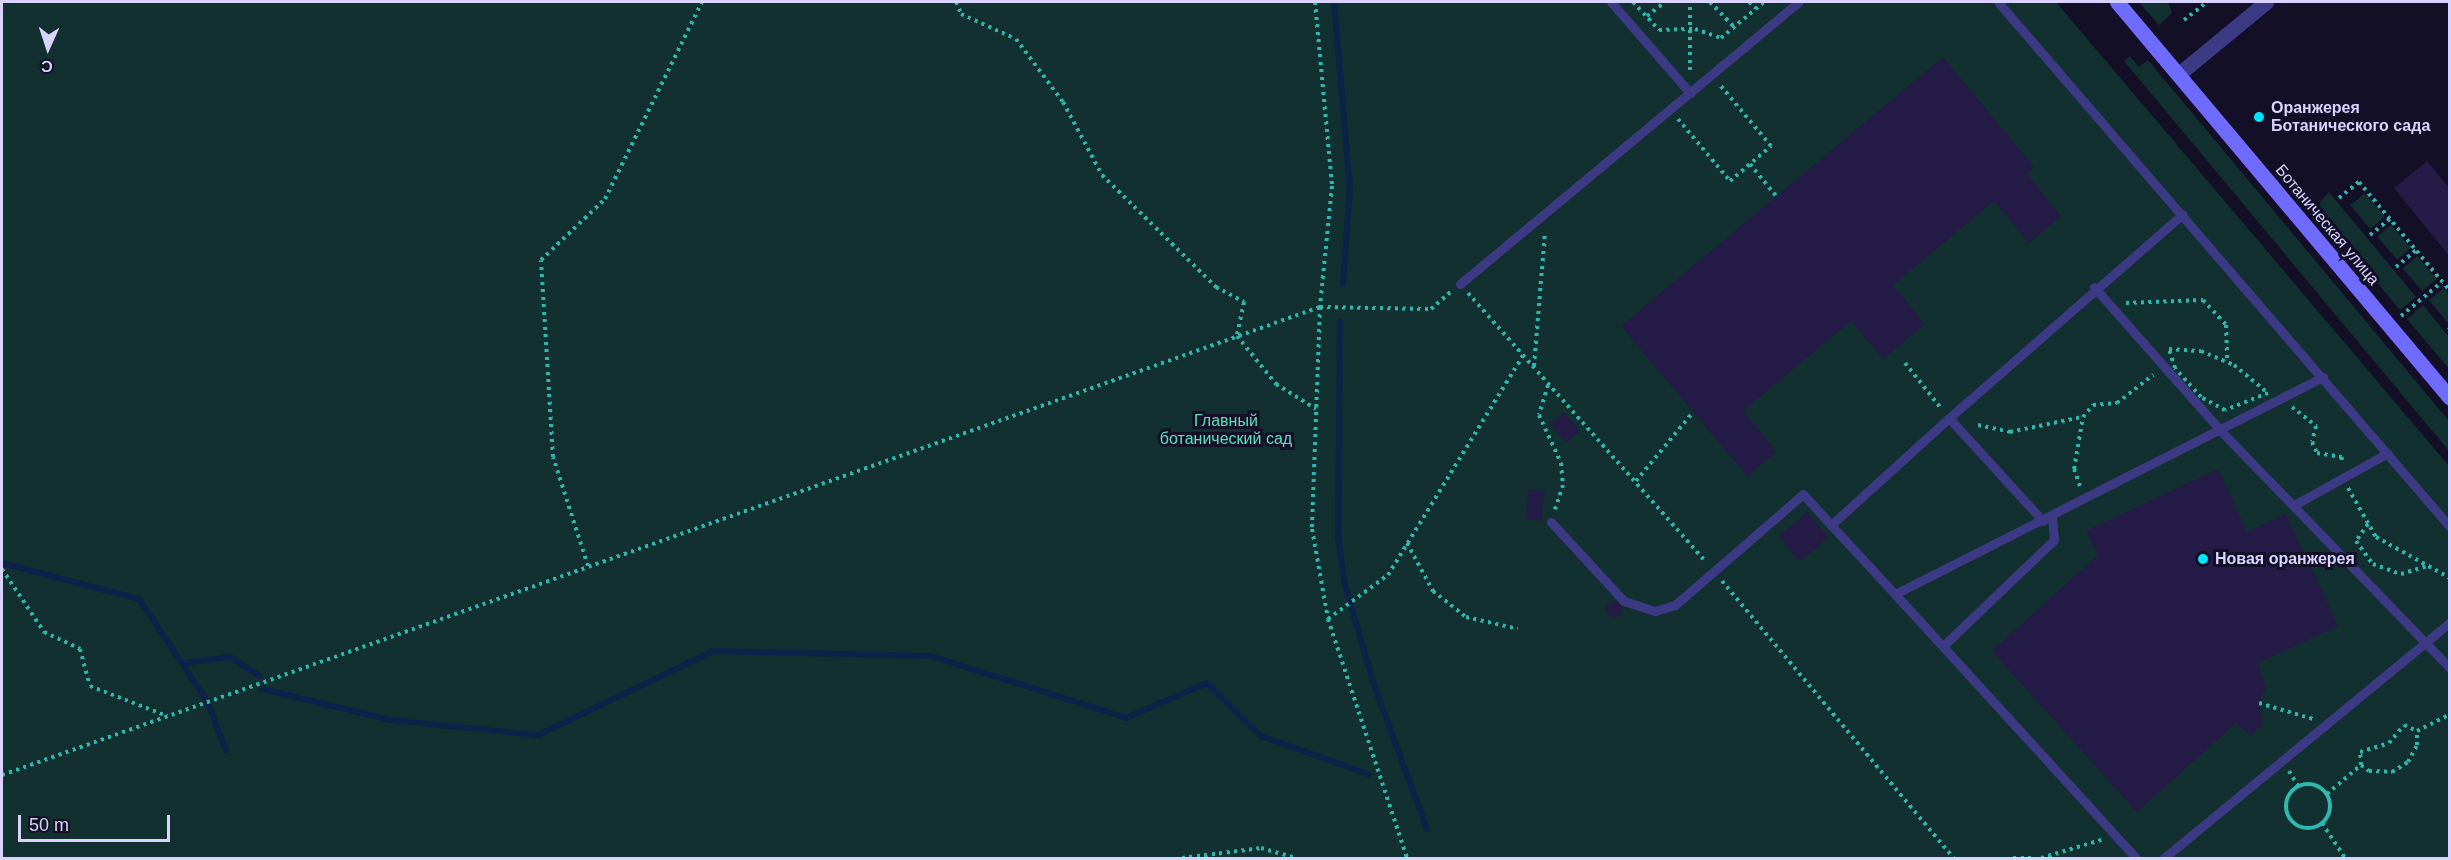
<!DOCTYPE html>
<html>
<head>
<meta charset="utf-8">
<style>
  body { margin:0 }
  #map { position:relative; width:2451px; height:860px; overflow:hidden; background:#130f26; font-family:Arial,sans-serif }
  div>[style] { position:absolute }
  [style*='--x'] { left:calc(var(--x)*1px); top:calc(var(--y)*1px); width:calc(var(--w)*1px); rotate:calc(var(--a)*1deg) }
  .green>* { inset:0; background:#12302f; transform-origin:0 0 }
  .stream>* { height:6px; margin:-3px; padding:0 3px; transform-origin:3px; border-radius:3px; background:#0c2248 }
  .building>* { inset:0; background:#241b47; transform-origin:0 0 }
  .round { border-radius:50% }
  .path>* { height:4px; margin-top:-2px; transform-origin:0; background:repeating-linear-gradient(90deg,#2fb8b0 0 3px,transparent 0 7.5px) }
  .path>.ring { margin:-2px; padding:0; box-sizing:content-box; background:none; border:4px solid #2fb8b0; border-radius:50% }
  .service>* { height:9px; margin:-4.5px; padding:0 4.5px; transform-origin:4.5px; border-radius:4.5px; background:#3d3a85 }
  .tertiary>* { height:15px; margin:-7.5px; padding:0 7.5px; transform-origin:7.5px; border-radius:7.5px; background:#3d3a85 }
  .secondary>* { height:15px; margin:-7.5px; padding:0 7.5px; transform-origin:7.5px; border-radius:7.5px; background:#6f6bff }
  .dots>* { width:16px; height:16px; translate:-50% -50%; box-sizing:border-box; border:3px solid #130f26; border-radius:50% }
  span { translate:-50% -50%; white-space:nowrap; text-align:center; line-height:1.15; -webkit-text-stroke:6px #130f26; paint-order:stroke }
  .poi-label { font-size:16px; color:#d9d4ff; font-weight:700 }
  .left { translate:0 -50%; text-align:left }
  .street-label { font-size:16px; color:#d9d4ff }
  .park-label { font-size:16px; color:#5fe0c0 }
  .frame { position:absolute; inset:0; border:3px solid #d9d4ff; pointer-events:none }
  .north { position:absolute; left:18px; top:18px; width:60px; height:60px; -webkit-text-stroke:4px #130f26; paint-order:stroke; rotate:183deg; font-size:16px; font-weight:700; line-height:24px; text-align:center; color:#d9d4ff }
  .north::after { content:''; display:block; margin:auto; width:21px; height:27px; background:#d9d4ff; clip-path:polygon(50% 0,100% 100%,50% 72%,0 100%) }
  .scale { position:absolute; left:18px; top:815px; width:152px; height:27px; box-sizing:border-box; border:3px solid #d9d4ff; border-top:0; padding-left:8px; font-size:18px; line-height:21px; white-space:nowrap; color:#d9d4ff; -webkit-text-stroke:4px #130f26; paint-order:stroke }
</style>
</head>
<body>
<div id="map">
  <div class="green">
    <div style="clip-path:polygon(2px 2px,2056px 2px,2449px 466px,2449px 858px,2px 858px)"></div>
    <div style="clip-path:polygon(2139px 2px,2168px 2px,2172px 13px,2159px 25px)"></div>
    <div style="clip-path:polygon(2130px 56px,2139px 67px,2148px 60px,2449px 421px,2449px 451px,2124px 61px)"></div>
    <div style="clip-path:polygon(2329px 192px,2416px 297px,2400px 310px,2321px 215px,2320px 202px)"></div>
    <div style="left:2365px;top:193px;width:31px;height:19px;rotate:50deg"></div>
    <div style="left:2391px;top:225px;width:30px;height:18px;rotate:49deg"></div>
    <div style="left:2417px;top:256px;width:30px;height:19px;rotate:49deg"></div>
    <div style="clip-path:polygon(2444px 288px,2449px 295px,2448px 323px,2429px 300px)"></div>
    <div style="clip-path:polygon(2423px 305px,2449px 337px,2449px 369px,2407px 319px)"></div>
  </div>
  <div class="stream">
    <div style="--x:1334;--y:2;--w:186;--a:85.1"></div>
    <div style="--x:1350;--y:187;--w:97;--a:94.1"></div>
    <div style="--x:1340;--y:322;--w:215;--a:90.5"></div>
    <div style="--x:1338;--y:537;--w:49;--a:81.7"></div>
    <div style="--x:1345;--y:585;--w:104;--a:73.8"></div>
    <div style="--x:1374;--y:685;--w:153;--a:69.8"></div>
    <div style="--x:2;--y:563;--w:142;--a:14.7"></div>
    <div style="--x:139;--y:599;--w:123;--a:56.3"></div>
    <div style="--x:207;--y:701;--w:53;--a:68.8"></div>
    <div style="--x:185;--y:663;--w:45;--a:-7.6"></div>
    <div style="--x:230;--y:657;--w:35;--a:33"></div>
    <div style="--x:262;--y:689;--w:132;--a:13.6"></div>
    <div style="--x:390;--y:720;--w:149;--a:5.8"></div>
    <div style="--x:538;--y:735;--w:194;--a:-25.6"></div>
    <div style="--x:713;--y:651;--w:218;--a:1.3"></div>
    <div style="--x:931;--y:656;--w:205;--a:17.6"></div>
    <div style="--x:1126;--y:718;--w:88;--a:-23.4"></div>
    <div style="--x:1207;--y:683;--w:76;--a:44.5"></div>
    <div style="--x:1261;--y:736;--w:114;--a:19.6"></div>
  </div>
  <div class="building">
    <div style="clip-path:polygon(1943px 57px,2034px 167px,2026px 173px,2061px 216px,2029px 243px,1994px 201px,1893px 285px,1925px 324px,1883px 359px,1851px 321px,1743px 411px,1777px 452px,1747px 476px,1621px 326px)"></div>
    <div style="clip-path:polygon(2427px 161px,2450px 189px,2450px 257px,2394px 188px)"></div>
    <div style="left:1564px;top:413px;width:24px;height:18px;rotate:48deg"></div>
    <div style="clip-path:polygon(2218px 469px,2247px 532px,2286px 514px,2338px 626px,2258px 663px,2266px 687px,2259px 703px,2262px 723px,2251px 736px,2236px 723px,2137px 812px,1992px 651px,2098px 555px,2086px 531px)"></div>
    <div style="left:1529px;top:489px;width:16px;height:30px;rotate:7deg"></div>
    <div style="left:1807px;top:512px;width:33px;height:38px;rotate:49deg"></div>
    <div class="round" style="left:1606px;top:601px;width:16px;height:16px"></div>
  </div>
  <div class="path">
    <div style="--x:956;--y:2;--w:13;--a:67"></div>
    <div style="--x:961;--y:14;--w:60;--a:24.4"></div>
    <div style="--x:1016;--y:39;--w:79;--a:53.3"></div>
    <div style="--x:1063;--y:102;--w:83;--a:61.9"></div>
    <div style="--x:1102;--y:175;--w:160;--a:44.5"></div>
    <div style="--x:1216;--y:287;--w:32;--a:28"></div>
    <div style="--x:1244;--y:302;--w:35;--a:102"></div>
    <div style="--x:1237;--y:336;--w:62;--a:50.9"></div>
    <div style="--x:1276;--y:384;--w:47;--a:32"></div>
    <div style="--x:1315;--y:2;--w:185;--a:84.7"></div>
    <div style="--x:1332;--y:186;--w:122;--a:95.7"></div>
    <div style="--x:1320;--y:307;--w:222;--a:92.1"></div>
    <div style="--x:1312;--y:529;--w:91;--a:79.9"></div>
    <div style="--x:1328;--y:619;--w:252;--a:71.7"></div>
    <div style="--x:1633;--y:2;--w:38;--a:47"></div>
    <div style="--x:1659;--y:30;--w:36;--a:-2"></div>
    <div style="--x:1695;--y:29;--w:28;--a:19"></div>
    <div style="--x:1721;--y:38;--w:56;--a:-39.9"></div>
    <div style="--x:1710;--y:2;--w:35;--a:46"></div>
    <div style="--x:1749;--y:2;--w:9;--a:41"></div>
    <div style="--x:1647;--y:16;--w:23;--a:-38"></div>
    <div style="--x:2184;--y:20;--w:29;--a:-38"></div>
    <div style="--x:1690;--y:70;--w:68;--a:-90"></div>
    <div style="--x:1678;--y:119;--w:81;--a:50"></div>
    <div style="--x:1730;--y:181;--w:54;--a:-40.5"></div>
    <div style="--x:1771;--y:146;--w:80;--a:-129.9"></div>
    <div style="--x:1750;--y:164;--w:41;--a:50.9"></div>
    <div style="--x:2339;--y:198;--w:26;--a:-39"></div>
    <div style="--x:2359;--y:182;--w:142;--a:50.1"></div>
    <div style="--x:2370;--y:235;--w:26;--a:-39"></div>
    <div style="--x:2396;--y:267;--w:26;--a:-40"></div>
    <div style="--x:1468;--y:293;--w:358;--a:48.5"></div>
    <div style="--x:2126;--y:303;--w:77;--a:-2.2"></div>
    <div style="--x:2203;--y:300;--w:34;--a:47"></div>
    <div style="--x:2226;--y:325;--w:37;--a:88"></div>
    <div style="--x:2401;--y:316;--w:53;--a:-39.7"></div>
    <div style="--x:2448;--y:330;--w:2;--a:-27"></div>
    <div style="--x:2169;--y:349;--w:32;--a:4"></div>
    <div style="--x:2201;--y:351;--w:36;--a:23"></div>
    <div style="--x:2234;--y:365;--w:44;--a:39.5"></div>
    <div style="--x:2268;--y:393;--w:46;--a:158.4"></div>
    <div style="--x:2225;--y:410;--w:27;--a:-152"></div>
    <div style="--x:2201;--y:397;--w:39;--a:-132"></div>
    <div style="--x:2175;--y:368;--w:20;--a:-108"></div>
    <div style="--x:1905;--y:363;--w:56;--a:51.5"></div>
    <div style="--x:1534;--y:366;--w:133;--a:-85.3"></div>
    <div style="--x:1548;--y:385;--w:31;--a:107"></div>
    <div style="--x:1539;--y:415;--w:53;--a:65.4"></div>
    <div style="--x:1561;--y:463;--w:22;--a:85"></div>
    <div style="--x:1563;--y:485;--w:26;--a:108"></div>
    <div style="--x:2292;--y:407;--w:31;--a:38"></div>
    <div style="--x:2316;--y:426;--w:16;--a:104"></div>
    <div style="--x:2312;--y:442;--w:12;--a:66"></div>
    <div style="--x:2317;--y:453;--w:25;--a:9"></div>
    <div style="--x:2342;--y:457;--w:7;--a:98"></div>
    <div style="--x:1978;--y:425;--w:33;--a:12"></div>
    <div style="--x:2010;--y:432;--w:74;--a:-11.8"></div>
    <div style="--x:1636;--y:481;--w:89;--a:-50.4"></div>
    <div style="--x:2080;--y:486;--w:18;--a:-109"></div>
    <div style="--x:2074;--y:469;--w:53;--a:-80.2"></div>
    <div style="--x:2083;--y:417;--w:16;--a:-50"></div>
    <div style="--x:2093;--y:405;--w:24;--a:-5"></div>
    <div style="--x:2117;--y:403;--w:46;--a:-37.9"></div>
    <div style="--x:2348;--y:488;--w:56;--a:60.3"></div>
    <div style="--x:2376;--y:537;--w:85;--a:29"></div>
    <div style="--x:2368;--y:524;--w:21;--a:125"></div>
    <div style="--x:2356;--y:541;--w:29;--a:54"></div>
    <div style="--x:2373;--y:564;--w:30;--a:20"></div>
    <div style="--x:2401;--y:574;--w:30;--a:-17"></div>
    <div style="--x:1407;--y:543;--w:55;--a:61.6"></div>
    <div style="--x:1433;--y:591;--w:42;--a:38.2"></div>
    <div style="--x:1466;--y:617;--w:53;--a:13"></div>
    <div style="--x:588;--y:566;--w:114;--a:-107.8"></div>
    <div style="--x:553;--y:457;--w:197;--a:-93.5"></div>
    <div style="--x:541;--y:260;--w:88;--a:-43.6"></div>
    <div style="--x:605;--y:199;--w:220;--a:-63.8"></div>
    <div style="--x:2;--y:569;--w:76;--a:56.3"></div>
    <div style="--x:44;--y:632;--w:40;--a:25"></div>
    <div style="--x:80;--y:649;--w:38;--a:75"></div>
    <div style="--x:90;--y:686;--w:83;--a:21.3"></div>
    <div style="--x:1722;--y:581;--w:361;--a:50.1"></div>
    <div style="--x:1328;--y:619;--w:74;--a:-36.3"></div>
    <div style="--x:1388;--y:575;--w:259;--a:-58.4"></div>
    <div style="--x:2259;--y:703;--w:56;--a:16.5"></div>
    <div style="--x:2361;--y:765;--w:13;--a:-94"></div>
    <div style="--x:2360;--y:752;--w:30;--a:-17"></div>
    <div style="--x:2389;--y:743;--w:23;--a:-50"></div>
    <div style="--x:2404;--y:725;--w:14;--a:25"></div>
    <div style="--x:2289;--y:771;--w:17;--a:59"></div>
    <div style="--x:2;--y:775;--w:1399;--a:-19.55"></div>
    <div style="--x:1320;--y:307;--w:111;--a:1"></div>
    <div style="--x:1431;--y:309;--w:28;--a:-41"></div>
    <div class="ring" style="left:2286px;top:784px;width:40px;height:40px"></div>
    <div style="--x:2327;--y:794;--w:45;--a:-40.5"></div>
    <div style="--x:2361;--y:765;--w:10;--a:37"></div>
    <div style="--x:2369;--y:771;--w:23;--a:2"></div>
    <div style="--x:2392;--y:772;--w:19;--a:-32"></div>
    <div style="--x:2408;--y:762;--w:19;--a:-62"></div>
    <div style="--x:2417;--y:745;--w:14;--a:-90"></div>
    <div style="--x:2417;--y:731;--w:37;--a:-27"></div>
    <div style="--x:2322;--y:823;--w:42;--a:56.7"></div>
    <div style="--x:1182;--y:858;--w:80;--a:-7.2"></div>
    <div style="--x:1261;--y:848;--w:35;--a:16"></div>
    <div style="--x:2013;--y:858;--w:18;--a:0"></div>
    <div style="--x:2041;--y:858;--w:63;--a:-16.7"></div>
  </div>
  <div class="service">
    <div style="--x:1611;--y:2;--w:121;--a:49"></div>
    <div style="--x:1998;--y:2;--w:693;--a:49.27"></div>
    <div style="--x:1460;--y:284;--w:441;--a:-39.8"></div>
    <div style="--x:2094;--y:287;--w:192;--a:48.6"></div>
    <div style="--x:2221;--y:431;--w:330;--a:46"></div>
    <div style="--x:2294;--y:505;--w:107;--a:-29"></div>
    <div style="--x:2043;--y:521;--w:139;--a:-132.4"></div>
    <div style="--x:1949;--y:418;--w:310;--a:-41.1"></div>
    <div style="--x:1551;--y:522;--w:108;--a:47.3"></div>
    <div style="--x:1624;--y:601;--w:33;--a:18"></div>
    <div style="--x:1655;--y:611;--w:21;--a:-17"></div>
    <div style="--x:1675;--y:605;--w:169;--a:-40.9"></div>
    <div style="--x:1803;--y:494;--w:42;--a:47.9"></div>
    <div style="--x:1831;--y:525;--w:159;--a:-42.2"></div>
    <div style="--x:1831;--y:525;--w:94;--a:47.2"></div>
    <div style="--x:1943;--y:646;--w:153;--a:-43.7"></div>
    <div style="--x:2054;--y:540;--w:24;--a:-95"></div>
    <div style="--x:2136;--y:858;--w:357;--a:-132.4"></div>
    <div style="--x:1895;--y:594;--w:480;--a:-26.9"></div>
    <div style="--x:2164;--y:858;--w:371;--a:-39.5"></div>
  </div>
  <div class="tertiary">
    <div style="--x:2180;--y:73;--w:112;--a:-39.5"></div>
  </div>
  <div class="secondary">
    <div style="--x:2117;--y:2;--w:517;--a:49.94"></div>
  </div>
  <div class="dots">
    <div style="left:2259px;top:117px;background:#00e5ff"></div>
    <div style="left:2203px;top:559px;background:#00e5ff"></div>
  </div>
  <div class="poi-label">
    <span class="left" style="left:2271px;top:117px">Оранжерея<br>Ботанического сада</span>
    <span class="left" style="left:2215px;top:559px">Новая оранжерея</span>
  </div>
  <div class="street-label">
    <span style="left:2327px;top:225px;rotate:50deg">Ботаническая улица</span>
  </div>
  <div class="park-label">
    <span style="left:1226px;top:430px">Главный<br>ботанический сад</span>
  </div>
  <div class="frame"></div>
  <div class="north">С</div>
  <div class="scale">50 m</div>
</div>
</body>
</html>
